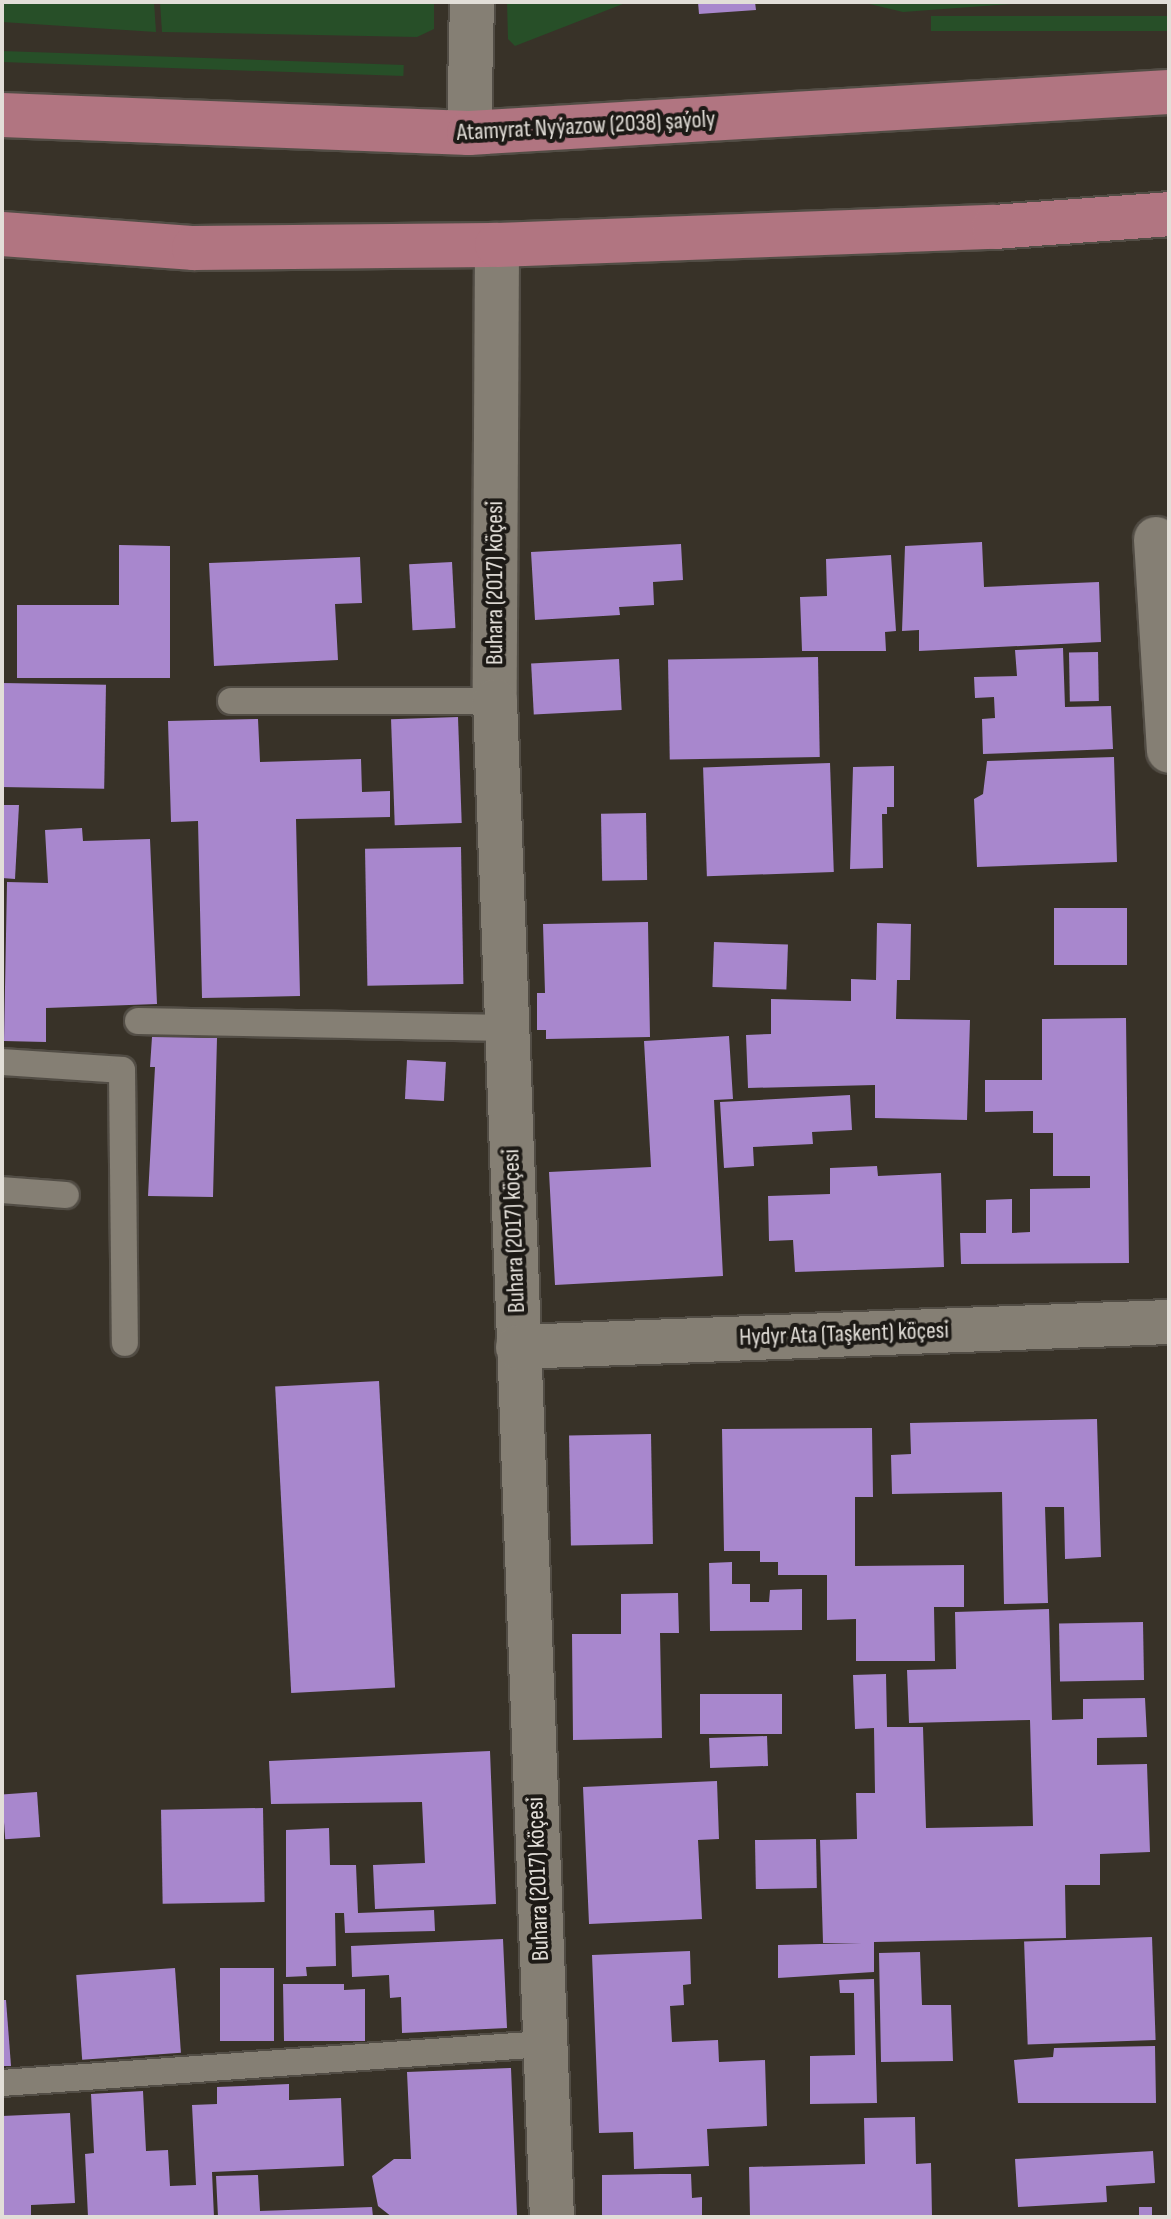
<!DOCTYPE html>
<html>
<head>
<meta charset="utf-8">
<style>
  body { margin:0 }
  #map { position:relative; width:1171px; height:2219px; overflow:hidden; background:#383228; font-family:"Sofia Sans Condensed",sans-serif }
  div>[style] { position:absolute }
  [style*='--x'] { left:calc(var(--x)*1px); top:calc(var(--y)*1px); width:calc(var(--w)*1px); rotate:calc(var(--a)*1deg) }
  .green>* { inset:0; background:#274f28; transform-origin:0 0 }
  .building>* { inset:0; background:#a887cd; transform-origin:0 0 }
  .roads { filter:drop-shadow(2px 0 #524d45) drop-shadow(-2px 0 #524d45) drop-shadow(0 2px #524d45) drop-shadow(0 -2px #524d45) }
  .service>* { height:26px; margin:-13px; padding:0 13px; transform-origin:13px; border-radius:13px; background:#857f74 }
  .minor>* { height:44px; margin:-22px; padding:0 22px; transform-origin:22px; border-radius:22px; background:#857f74 }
  .primary>* { height:44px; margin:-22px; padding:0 22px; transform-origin:22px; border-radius:22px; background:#b17581 }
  span { translate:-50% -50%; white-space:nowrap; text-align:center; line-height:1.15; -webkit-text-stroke:8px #1d1a16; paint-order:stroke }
  .street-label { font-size:24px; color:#e2ded8 }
  .frame { position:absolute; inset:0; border:4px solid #e2ded8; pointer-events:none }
</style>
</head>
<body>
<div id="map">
  <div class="green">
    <div style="clip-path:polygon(2px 2px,154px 2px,156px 32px,2px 22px)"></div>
    <div style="clip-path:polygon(160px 2px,434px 2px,434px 29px,417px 37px,162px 32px)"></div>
    <div style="clip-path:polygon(507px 2px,628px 2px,515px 46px,508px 39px)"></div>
    <div style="clip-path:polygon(861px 2px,1040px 2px,903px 12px)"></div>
    <div style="left:1169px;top:16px;width:15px;height:238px;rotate:90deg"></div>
    <div style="left:2px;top:51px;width:402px;height:11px;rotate:2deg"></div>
  </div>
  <div class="building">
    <div style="clip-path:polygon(698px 2px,755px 2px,756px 10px,699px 14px)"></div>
    <div style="clip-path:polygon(982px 542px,984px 587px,1099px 582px,1101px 642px,919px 651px,919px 630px,902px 631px,905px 546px)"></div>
    <div style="clip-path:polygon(681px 544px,683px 580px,653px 582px,654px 605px,619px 607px,620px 615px,535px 620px,531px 552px)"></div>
    <div style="clip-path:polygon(119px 545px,170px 546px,170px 678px,17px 678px,17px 605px,119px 605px)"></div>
    <div style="clip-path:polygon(891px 555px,896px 631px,885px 632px,886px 651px,802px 651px,800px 597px,827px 596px,826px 559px)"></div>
    <div style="clip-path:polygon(360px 557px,362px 603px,335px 604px,338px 660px,214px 666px,209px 563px)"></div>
    <div style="left:452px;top:562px;width:66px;height:43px;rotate:87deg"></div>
    <div style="clip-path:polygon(1063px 648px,1065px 707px,1111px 706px,1113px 749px,983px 754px,982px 719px,995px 718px,994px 697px,975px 698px,974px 677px,1017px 676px,1015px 650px)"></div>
    <div style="left:1098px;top:652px;width:49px;height:29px;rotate:89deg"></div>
    <div style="left:818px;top:657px;width:100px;height:150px;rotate:89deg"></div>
    <div style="left:619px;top:659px;width:51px;height:88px;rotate:87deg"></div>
    <div style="left:2px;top:683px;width:104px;height:104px;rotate:1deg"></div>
    <div style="left:458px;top:717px;width:106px;height:67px;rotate:88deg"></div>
    <div style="clip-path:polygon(258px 719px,260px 762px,361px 759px,362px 792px,390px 791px,390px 817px,296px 819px,300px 996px,202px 998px,198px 821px,171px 822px,168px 721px)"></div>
    <div style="clip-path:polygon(1114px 757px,1117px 862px,977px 867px,974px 799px,983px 794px,987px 761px)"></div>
    <div style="left:830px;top:763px;width:109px;height:127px;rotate:88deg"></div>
    <div style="clip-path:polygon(894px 766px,894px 807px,887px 807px,887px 814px,882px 814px,883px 868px,850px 869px,853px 767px)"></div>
    <div style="clip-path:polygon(2px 805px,19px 805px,15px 879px,2px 878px)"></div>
    <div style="left:646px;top:813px;width:67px;height:45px;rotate:89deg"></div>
    <div style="clip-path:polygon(82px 828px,83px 841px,150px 839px,157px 1004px,46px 1008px,46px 1042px,4px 1041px,7px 882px,48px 883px,45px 830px)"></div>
    <div style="left:461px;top:847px;width:137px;height:96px;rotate:89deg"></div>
    <div style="left:1054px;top:908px;width:73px;height:57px"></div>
    <div style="clip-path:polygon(648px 922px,650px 1037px,546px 1039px,546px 1030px,537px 1030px,537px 993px,545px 993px,543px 924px)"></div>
    <div style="clip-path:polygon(877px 923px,911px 924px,910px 980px,897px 980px,896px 1019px,970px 1020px,967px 1120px,875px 1118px,875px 1085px,748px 1088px,746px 1035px,771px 1034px,771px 999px,851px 1001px,851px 979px,876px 980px)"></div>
    <div style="left:714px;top:942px;width:74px;height:45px;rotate:2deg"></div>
    <div style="clip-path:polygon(1126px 1018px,1129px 1263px,961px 1264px,960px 1233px,986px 1233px,986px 1200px,1012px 1199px,1012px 1233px,1030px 1232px,1030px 1189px,1090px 1188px,1090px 1176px,1053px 1176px,1053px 1133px,1033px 1133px,1033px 1111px,985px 1112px,985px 1080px,1042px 1080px,1042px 1019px)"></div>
    <div style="clip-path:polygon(729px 1036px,733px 1099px,714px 1100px,723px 1276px,555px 1285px,549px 1172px,651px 1167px,644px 1041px)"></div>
    <div style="clip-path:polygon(152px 1037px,217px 1038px,213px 1197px,148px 1196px,155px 1067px,150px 1067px)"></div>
    <div style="left:407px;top:1060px;width:39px;height:39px;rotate:3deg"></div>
    <div style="clip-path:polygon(850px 1095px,852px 1130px,812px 1132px,813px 1144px,753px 1147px,754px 1166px,724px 1168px,720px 1102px)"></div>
    <div style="clip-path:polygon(877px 1166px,878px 1176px,941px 1173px,944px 1267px,795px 1272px,793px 1240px,769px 1241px,768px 1196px,830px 1194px,830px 1168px)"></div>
    <div style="left:379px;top:1381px;width:307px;height:104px;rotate:87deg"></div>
    <div style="clip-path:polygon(1097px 1419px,1101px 1557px,1065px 1559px,1064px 1507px,1045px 1507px,1048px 1603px,1004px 1604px,1002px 1492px,892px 1494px,891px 1455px,911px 1454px,910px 1423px)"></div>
    <div style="clip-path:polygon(872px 1428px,873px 1497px,855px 1497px,855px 1566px,964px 1565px,964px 1607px,934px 1607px,935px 1661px,856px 1661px,856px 1619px,827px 1620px,827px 1575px,778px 1575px,778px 1562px,760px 1562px,760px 1551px,724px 1551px,722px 1429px)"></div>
    <div style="left:651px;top:1434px;width:110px;height:82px;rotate:89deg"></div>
    <div style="clip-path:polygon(732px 1562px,732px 1584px,750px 1584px,750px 1602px,769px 1602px,770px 1590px,802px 1589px,802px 1630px,710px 1631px,709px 1563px)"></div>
    <div style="clip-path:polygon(678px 1593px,679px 1633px,660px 1633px,662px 1738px,573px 1740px,572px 1634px,621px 1634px,621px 1594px)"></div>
    <div style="clip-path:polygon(1049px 1609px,1052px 1720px,1083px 1719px,1083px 1699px,1145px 1698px,1147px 1737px,1097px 1738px,1097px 1765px,1147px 1764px,1150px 1852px,1100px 1854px,1100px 1885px,1065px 1885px,1066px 1938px,874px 1942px,874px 1972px,778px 1978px,778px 1945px,862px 1943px,823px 1943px,820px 1840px,857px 1839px,856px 1793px,875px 1793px,874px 1728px,855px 1729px,853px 1675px,886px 1674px,887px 1727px,923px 1727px,926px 1828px,1033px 1826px,1030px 1720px,909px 1723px,907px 1670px,956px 1669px,955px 1612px)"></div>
    <div style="left:1143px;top:1622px;width:58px;height:84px;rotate:89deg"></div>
    <div style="left:782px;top:1694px;width:40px;height:82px;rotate:90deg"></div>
    <div style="left:767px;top:1736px;width:30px;height:58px;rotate:88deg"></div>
    <div style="clip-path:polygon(490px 1751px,496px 1904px,375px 1909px,373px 1865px,425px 1863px,422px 1802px,271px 1804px,269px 1761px)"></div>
    <div style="clip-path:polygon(717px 1781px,719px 1839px,698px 1840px,702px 1919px,589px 1924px,583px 1787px)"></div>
    <div style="left:37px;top:1792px;width:45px;height:35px;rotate:86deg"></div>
    <div style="left:263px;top:1808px;width:94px;height:102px;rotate:89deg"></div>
    <div style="clip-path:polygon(329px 1828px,330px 1865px,356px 1865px,358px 1913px,434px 1910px,435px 1931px,345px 1933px,344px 1913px,335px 1913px,336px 1966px,306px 1967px,307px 1976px,286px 1977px,286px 1830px)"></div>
    <div style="left:816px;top:1839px;width:49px;height:61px;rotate:89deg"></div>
    <div style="left:1152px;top:1937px;width:103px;height:128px;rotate:88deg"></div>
    <div style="clip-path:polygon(503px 1939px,507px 2028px,402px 2033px,401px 1997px,390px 1998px,389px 1975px,352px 1977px,351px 1946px)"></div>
    <div style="clip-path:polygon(690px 1951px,691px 1984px,683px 1985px,684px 2005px,670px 2006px,672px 2042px,718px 2040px,719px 2062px,765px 2060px,767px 2126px,707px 2129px,709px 2166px,634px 2169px,633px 2132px,599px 2133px,592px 1955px)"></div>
    <div style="clip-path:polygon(920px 1952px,922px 2005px,951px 2005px,953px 2061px,881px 2062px,879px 1953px)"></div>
    <div style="left:175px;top:1968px;width:85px;height:99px;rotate:86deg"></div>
    <div style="left:220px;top:1968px;width:54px;height:73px"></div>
    <div style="clip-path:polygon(874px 1979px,877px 2103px,810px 2104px,810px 2056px,855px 2055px,854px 1993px,840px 1993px,839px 1980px)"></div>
    <div style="clip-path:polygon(283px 1984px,344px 1984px,344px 1990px,365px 1989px,365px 2041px,284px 2041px)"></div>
    <div style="clip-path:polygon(2px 2000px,6px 2000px,11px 2066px,2px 2066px)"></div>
    <div style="clip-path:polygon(1155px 2046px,1156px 2103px,1018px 2103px,1014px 2060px,1053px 2057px,1054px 2048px)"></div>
    <div style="clip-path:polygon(511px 2068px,517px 2215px,392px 2217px,378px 2206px,372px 2176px,394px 2159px,411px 2159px,407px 2072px)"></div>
    <div style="clip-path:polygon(289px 2084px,289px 2100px,341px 2098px,344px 2166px,212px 2172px,214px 2217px,88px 2217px,85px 2154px,94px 2153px,91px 2094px,143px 2091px,146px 2151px,168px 2150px,170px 2186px,196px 2185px,192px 2105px,217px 2104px,217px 2087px)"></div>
    <div style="clip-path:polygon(70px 2113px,75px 2203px,31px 2205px,31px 2217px,2px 2217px,2px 2116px)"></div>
    <div style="clip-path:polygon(915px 2117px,916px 2164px,931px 2163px,932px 2217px,750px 2217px,749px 2167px,865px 2164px,864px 2118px)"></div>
    <div style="clip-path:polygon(1153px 2151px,1155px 2183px,1106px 2186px,1107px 2202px,1018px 2207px,1015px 2159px)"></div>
    <div style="clip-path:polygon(661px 2174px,691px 2174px,692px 2198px,702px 2197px,702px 2217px,602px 2217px,602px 2175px)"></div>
    <div style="clip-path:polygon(258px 2175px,260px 2211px,372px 2207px,373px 2217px,218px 2217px,216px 2176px)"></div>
    <div style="left:1139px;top:2207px;width:13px;height:10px"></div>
  </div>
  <div class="roads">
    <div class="service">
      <div style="--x:231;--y:701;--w:264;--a:0"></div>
      <div style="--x:138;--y:1021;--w:369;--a:1.1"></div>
      <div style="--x:2;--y:1062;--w:120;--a:3.8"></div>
      <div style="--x:122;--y:1070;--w:273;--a:89.4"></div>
      <div style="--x:2;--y:1190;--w:64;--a:4.5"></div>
      <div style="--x:2;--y:2083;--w:543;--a:-4.12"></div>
    </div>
    <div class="minor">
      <div style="--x:469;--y:133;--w:131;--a:-88.7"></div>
      <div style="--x:497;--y:245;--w:456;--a:90.3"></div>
      <div style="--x:495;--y:701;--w:1517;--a:87.85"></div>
      <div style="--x:1156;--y:539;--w:212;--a:86.5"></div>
      <div style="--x:518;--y:1347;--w:651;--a:-2.2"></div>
    </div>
    <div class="primary">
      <div style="--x:2;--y:115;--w:467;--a:2.2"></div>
      <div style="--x:469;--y:133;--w:701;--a:-3.35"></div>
      <div style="--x:2;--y:234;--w:193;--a:4.2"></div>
      <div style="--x:194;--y:248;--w:303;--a:-0.6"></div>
      <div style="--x:497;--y:245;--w:497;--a:-2.1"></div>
      <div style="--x:994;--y:227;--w:175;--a:-4.2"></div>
    </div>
  </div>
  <div class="street-label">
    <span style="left:586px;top:126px;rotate:-3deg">Atamyrat Nyýazow (2038) şaýoly</span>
    <span style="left:495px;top:583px;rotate:-90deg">Buhara (2017) köçesi</span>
    <span style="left:514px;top:1231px;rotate:-92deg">Buhara (2017) köçesi</span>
    <span style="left:844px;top:1334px;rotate:-2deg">Hydyr Ata (Taşkent) köçesi</span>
    <span style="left:538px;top:1879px;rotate:-92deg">Buhara (2017) köçesi</span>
  </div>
  <div class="frame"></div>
</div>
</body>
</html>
